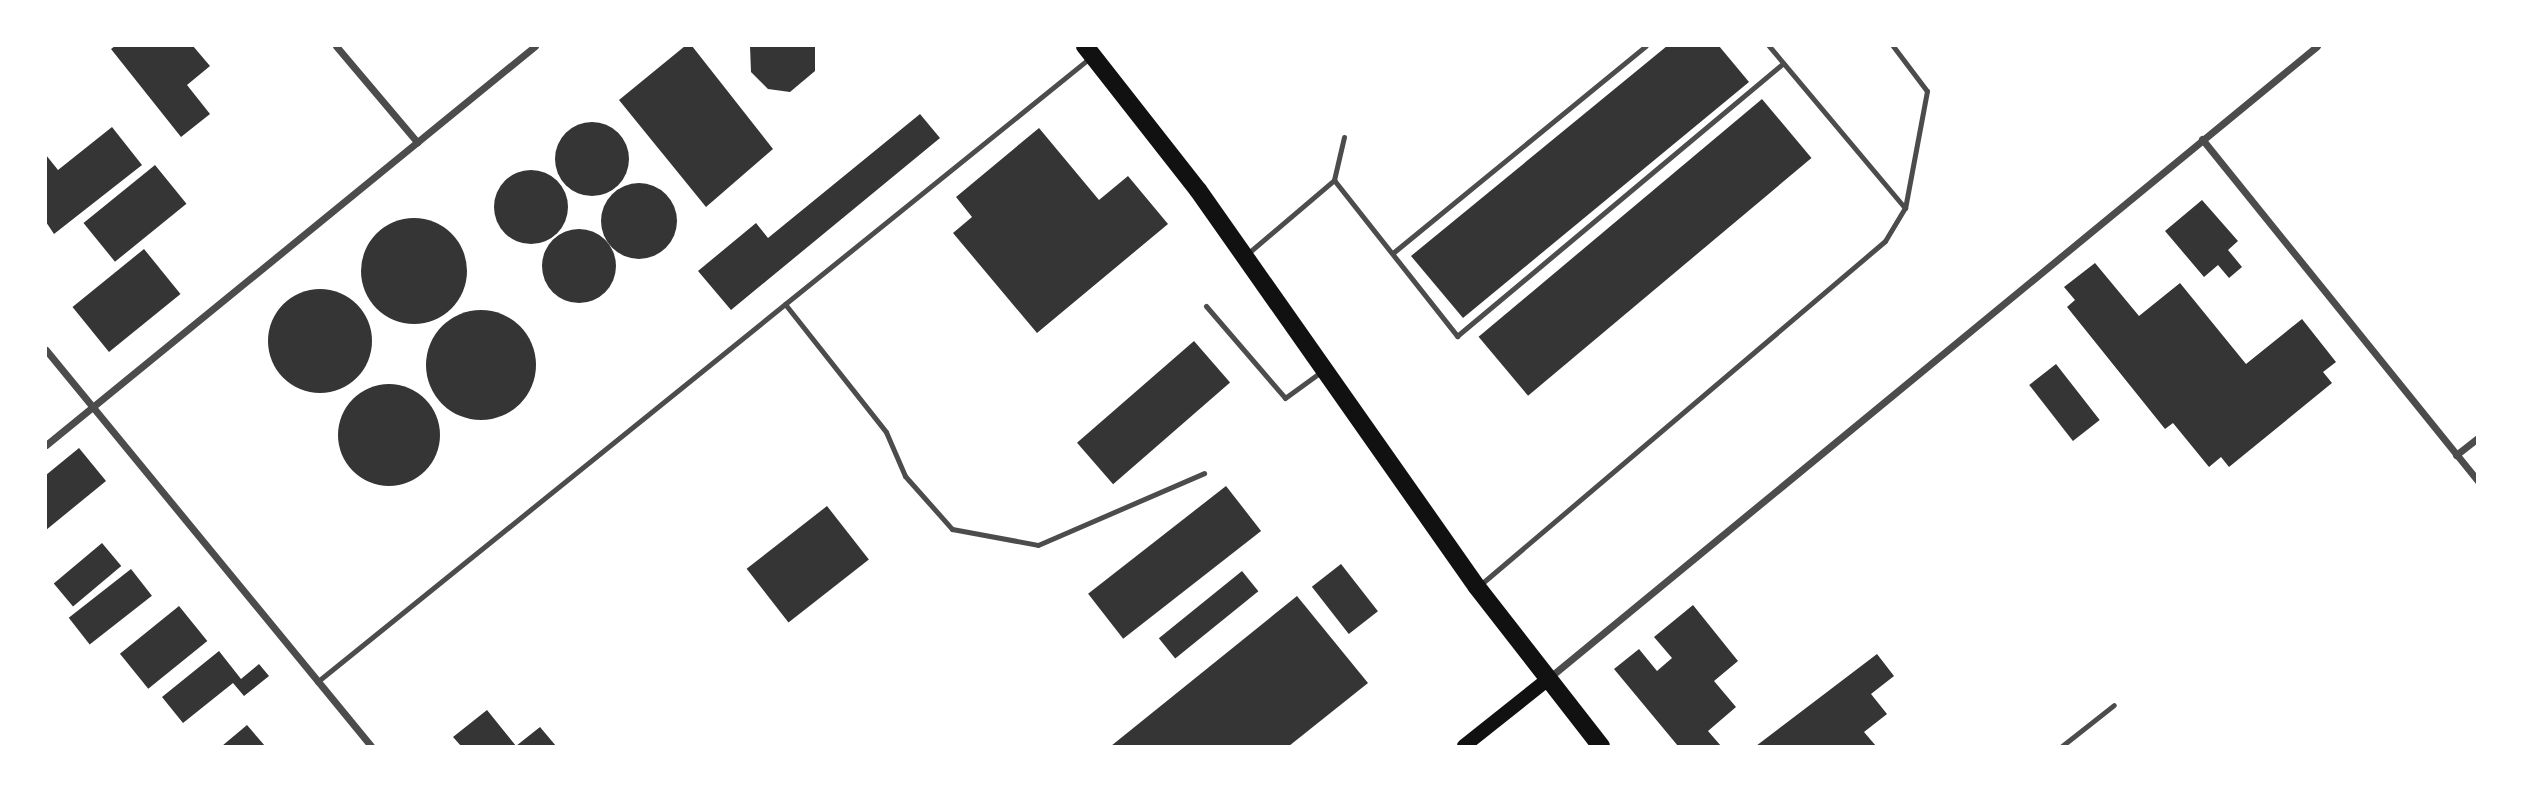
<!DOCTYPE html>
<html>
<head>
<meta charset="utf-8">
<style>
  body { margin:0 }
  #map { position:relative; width:2523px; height:792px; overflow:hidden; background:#fff; font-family:Jost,sans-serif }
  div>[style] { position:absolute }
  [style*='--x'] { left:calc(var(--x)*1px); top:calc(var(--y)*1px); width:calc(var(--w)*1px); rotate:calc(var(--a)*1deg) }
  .building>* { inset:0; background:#353535; transform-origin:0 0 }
  .round { border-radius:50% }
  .service>* { height:5px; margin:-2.5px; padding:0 2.5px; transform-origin:2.5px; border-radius:2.5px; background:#4c4c4c }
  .minor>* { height:7px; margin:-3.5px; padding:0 3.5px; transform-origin:3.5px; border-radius:3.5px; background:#4c4c4c }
  .secondary>* { height:14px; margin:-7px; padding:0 7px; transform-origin:7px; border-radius:7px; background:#111 }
  .primary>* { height:18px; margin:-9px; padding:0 9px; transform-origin:9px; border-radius:9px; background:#111 }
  span { translate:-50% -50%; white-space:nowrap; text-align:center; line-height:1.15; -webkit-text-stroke:7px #fff; paint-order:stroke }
  .frame { position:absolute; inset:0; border:47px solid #fff; pointer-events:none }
</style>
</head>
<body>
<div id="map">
  <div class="building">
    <div style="clip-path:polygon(115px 46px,193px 46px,210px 66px,187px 85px,210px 114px,181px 137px,111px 49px)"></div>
    <div style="clip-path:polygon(685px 46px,692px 46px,773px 149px,706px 207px,619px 100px)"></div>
    <div style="clip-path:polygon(750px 46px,815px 46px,815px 71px,790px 92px,768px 89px,751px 72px)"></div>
    <div style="clip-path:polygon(1667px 46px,1719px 46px,1749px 82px,1463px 318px,1411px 256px)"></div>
    <div style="left:1762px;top:99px;width:77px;height:370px;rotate:50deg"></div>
    <div style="clip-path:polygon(920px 114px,940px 138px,731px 310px,698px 271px,756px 223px,768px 238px)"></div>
    <div class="round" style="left:555px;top:122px;width:74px;height:74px"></div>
    <div style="clip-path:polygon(112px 127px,142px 165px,54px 234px,46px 222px,46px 155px,58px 170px)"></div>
    <div style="clip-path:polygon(1039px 128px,1099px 200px,1128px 176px,1168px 224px,1037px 333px,953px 233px,972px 217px,956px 197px)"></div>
    <div style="left:155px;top:165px;width:50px;height:92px;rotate:51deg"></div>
    <div class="round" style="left:494px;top:170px;width:74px;height:74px"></div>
    <div class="round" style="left:601px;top:183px;width:76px;height:76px"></div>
    <div style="clip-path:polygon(2202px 200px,2238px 241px,2228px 250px,2242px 267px,2229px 278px,2218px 265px,2204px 277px,2165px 231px)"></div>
    <div class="round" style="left:361px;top:218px;width:106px;height:106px"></div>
    <div class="round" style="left:542px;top:229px;width:74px;height:74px"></div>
    <div style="left:144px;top:249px;width:58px;height:92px;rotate:51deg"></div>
    <div style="clip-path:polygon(2095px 263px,2139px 316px,2180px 283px,2246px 364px,2302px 319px,2336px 362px,2323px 372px,2332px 383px,2229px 467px,2221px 457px,2209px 467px,2173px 423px,2165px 429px,2067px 307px,2075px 300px,2064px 287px)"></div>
    <div class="round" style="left:268px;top:289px;width:104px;height:104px"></div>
    <div class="round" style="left:426px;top:310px;width:110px;height:110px"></div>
    <div style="left:1194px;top:341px;width:55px;height:155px;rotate:49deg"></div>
    <div style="left:2056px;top:364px;width:71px;height:34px;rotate:52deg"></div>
    <div class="round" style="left:338px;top:384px;width:102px;height:102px"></div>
    <div style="clip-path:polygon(79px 448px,106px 481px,46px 530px,46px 475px)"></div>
    <div style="left:1226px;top:486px;width:57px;height:175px;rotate:52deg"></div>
    <div style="left:827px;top:506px;width:68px;height:102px;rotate:52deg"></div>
    <div style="left:102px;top:543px;width:30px;height:63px;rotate:50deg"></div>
    <div style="left:1341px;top:564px;width:60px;height:37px;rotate:52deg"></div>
    <div style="left:131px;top:569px;width:34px;height:79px;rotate:52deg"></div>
    <div style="left:1242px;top:571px;width:26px;height:107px;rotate:51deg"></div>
    <div style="clip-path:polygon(1297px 596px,1368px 683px,1289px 746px,1111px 746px)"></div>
    <div style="clip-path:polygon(1693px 605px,1738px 661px,1714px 681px,1736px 707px,1708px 731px,1721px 746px,1678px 746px,1614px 669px,1639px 649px,1657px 671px,1672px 658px,1654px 637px)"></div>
    <div style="left:179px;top:606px;width:45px;height:76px;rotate:51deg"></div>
    <div style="clip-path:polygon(219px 651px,241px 679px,259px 664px,269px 676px,244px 696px,233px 683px,183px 723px,162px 697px)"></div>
    <div style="clip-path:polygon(1877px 654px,1894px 676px,1871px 694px,1887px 714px,1864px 732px,1876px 746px,1756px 746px)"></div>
    <div style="clip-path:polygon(487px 710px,516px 746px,540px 727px,556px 746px,461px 746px,453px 737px)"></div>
    <div style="clip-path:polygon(247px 725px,265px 746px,222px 746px)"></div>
  </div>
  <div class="service">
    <div style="--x:1893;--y:46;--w:56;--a:52.9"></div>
    <div style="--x:1927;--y:91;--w:119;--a:100.6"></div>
    <div style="--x:1344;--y:137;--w:44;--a:103.1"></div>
    <div style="--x:1334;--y:180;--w:199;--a:51.7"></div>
    <div style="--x:1457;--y:336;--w:425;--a:-39.9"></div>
    <div style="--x:1394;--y:252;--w:325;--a:-39.3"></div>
    <div style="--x:1246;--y:255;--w:116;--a:-40.4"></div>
    <div style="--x:785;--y:304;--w:163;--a:51.7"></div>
    <div style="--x:886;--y:432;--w:48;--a:66.6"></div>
    <div style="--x:905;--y:476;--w:71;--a:48.4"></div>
    <div style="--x:952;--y:529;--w:87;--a:10.5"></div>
    <div style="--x:1038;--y:545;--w:181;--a:-23.4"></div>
    <div style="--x:1206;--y:306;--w:121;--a:49.3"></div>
    <div style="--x:1285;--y:398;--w:46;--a:-36.1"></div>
    <div style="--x:1480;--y:585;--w:531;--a:-40.34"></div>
    <div style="--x:1885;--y:241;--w:39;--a:-59"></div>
    <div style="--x:1905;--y:208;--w:212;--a:-130"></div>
    <div style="--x:317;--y:682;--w:995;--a:-38.92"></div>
    <div style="--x:2062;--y:746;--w:66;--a:-38.3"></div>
  </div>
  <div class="minor">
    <div style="--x:336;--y:46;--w:126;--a:49.8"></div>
    <div style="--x:2202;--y:139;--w:439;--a:51.1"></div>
    <div style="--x:46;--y:350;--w:512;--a:50.62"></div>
    <div style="--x:46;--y:445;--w:631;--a:-39.21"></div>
    <div style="--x:2456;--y:455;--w:28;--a:-38"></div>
    <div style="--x:1550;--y:677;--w:993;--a:-39.44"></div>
  </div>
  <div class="secondary">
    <div style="--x:1464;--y:746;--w:106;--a:-38.5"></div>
  </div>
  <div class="primary">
    <div style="--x:1085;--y:46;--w:183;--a:51.9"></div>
    <div style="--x:1198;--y:190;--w:485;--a:54.9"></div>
    <div style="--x:1477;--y:587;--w:202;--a:52.1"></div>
  </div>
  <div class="frame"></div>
</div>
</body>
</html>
